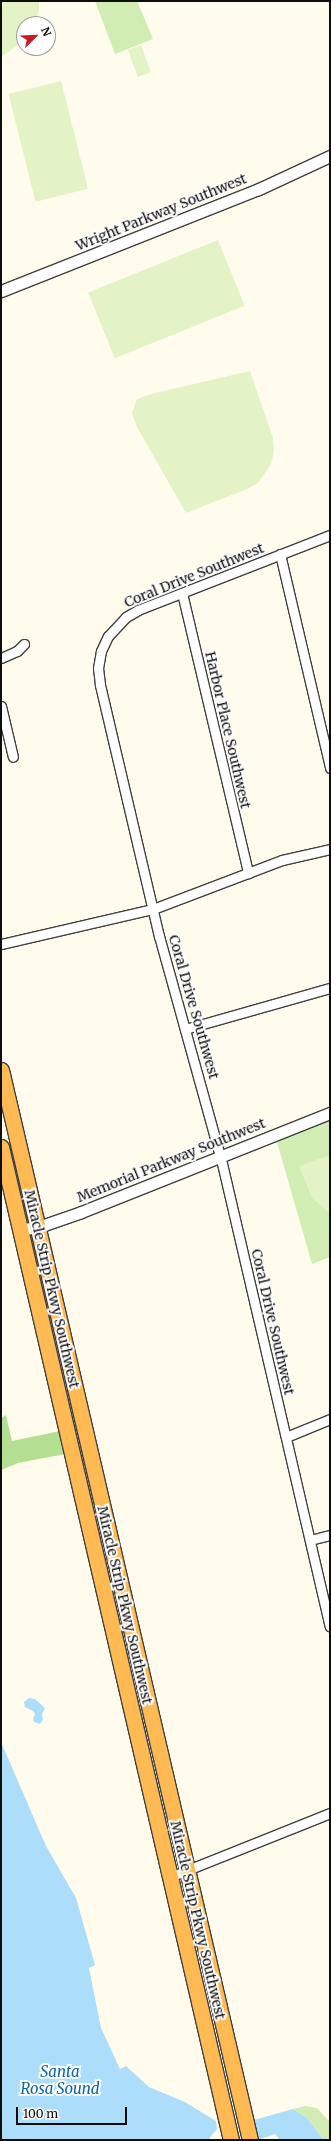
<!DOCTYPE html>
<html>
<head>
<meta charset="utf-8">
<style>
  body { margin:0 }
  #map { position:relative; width:331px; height:2141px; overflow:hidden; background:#fffbed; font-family:Merriweather,serif }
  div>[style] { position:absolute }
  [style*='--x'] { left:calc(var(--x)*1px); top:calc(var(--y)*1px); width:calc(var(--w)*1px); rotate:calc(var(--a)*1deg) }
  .green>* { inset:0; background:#d1edb3 }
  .forest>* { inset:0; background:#b4df90 }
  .pitch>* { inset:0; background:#e3f3c5; transform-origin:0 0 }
  .water>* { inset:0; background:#acdefb }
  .roads { filter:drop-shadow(1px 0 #404040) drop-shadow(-1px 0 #404040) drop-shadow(0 1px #404040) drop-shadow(0 -1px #404040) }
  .minor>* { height:9px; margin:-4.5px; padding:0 4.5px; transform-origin:4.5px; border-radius:4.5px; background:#fff }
  .tertiary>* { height:11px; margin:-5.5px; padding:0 5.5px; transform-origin:5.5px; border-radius:5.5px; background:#fff }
  .trunk>* { height:15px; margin:-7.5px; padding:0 7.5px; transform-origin:7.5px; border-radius:7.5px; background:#ffba54 }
  span { translate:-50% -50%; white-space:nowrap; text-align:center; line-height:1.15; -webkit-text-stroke:4px #fff; paint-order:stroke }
  .street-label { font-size:14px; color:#0d0d0d }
  .water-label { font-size:15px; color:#0b65a9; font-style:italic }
  .frame { position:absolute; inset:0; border:2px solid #0d0d0d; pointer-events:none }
  .north { position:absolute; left:16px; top:16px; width:40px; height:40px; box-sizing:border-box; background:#fff; border:1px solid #9e9e9e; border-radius:50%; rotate:67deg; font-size:11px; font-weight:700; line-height:16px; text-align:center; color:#0d0d0d }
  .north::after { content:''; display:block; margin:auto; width:14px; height:18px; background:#c91922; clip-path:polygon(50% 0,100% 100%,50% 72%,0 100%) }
  .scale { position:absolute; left:16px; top:2107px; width:111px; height:18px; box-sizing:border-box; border:2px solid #0d0d0d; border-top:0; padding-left:5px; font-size:12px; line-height:14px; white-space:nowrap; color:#0d0d0d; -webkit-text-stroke:3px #fff; paint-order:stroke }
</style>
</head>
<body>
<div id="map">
  <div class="green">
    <div style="clip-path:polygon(95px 1px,137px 1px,153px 39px,115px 54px)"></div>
    <div style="clip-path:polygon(330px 1113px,330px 1257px,312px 1264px,275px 1135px)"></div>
    <div style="clip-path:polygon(305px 2106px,317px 2108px,330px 2122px,330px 2140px,324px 2140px,307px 2118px,293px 2109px)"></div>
  </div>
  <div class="forest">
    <div style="clip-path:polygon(6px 1415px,12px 1441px,60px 1431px,65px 1454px,18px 1463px,1px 1470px,1px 1418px)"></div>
  </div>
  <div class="pitch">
    <div style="clip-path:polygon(1px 1px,39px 1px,39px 10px,35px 24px,24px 24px,24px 41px,1px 57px)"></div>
    <div style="left:141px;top:45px;width:29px;height:14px;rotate:70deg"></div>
    <div style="left:61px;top:81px;width:111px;height:54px;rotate:76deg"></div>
    <div style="left:218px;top:240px;width:71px;height:140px;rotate:68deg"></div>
    <div style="clip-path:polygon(250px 371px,273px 438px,274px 451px,271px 464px,258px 483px,247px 489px,186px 513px,137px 427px,132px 413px,137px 399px,151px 394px)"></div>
    <div style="clip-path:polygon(330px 1155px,330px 1214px,312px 1198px,299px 1166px)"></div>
  </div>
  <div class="water">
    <div style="clip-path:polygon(29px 1698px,35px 1699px,45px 1708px,42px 1714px,43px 1720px,40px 1724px,34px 1722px,33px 1719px,35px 1714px,33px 1711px,25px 1707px,24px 1702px)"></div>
    <div style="clip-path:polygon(1px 1742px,46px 1846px,76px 1898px,95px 1965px,89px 1968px,101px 2028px,120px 2069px,126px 2066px,149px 2087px,185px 2102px,216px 2121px,217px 2129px,208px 2140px,1px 2140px)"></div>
    <div style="clip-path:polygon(293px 2109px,307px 2118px,324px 2140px,280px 2140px,275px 2134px,258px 2140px,254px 2120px)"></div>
  </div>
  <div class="roads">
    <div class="minor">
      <div style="--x:330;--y:535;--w:206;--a:158.7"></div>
      <div style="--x:138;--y:610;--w:14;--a:150"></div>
      <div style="--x:126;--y:617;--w:26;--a:133"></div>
      <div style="--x:108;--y:636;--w:17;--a:115"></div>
      <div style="--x:101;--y:651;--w:17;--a:100"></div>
      <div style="--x:98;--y:668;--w:17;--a:83"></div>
      <div style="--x:100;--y:685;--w:258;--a:76.8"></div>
      <div style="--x:159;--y:936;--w:231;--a:74.5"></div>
      <div style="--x:221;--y:1159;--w:480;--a:76.9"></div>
      <div style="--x:280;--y:554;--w:220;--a:76.8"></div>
      <div style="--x:182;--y:593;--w:288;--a:76.7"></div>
      <div style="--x:1;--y:658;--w:17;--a:-24"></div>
      <div style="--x:17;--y:651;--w:10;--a:-45"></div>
      <div style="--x:1;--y:706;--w:52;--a:76.8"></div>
      <div style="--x:1;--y:944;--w:156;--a:-13"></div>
      <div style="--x:153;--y:909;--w:138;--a:-20.8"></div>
      <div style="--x:282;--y:860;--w:49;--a:-12.9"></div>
      <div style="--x:185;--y:1029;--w:151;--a:-15.8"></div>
      <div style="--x:286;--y:1437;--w:48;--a:-22.2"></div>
      <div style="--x:310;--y:1540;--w:21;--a:-14"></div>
      <div style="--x:170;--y:1877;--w:172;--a:-21.8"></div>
    </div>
    <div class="tertiary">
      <div style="--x:1;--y:291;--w:277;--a:-21.6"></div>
      <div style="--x:259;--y:189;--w:78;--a:-24.9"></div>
      <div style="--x:21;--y:1230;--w:24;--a:-12"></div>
      <div style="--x:44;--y:1225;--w:39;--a:-19"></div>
      <div style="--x:81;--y:1212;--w:268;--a:-21.7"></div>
    </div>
    <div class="trunk">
      <div style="--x:1;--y:1070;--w:1099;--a:76.9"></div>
      <div style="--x:1;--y:1147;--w:1019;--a:76.96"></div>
    </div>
  </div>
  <div class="street-label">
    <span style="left:161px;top:212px;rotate:-22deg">Wright Parkway Southwest</span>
    <span style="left:194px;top:575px;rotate:-22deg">Coral Drive Southwest</span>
    <span style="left:228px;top:730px;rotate:77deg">Harbor Place Southwest</span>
    <span style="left:194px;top:1007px;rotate:74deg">Coral Drive Southwest</span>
    <span style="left:171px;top:1160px;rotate:-22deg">Memorial Parkway Southwest</span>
    <span style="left:52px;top:1289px;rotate:77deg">Miracle Strip Pkwy Southwest</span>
    <span style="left:273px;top:1322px;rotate:77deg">Coral Drive Southwest</span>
    <span style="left:125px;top:1605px;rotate:77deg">Miracle Strip Pkwy Southwest</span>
    <span style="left:198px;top:1920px;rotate:77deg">Miracle Strip Pkwy Southwest</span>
  </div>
  <div class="water-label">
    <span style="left:60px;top:2080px">Santa<br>Rosa Sound</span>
  </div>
  <div class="frame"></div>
  <div class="north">N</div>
  <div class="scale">100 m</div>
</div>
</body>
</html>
